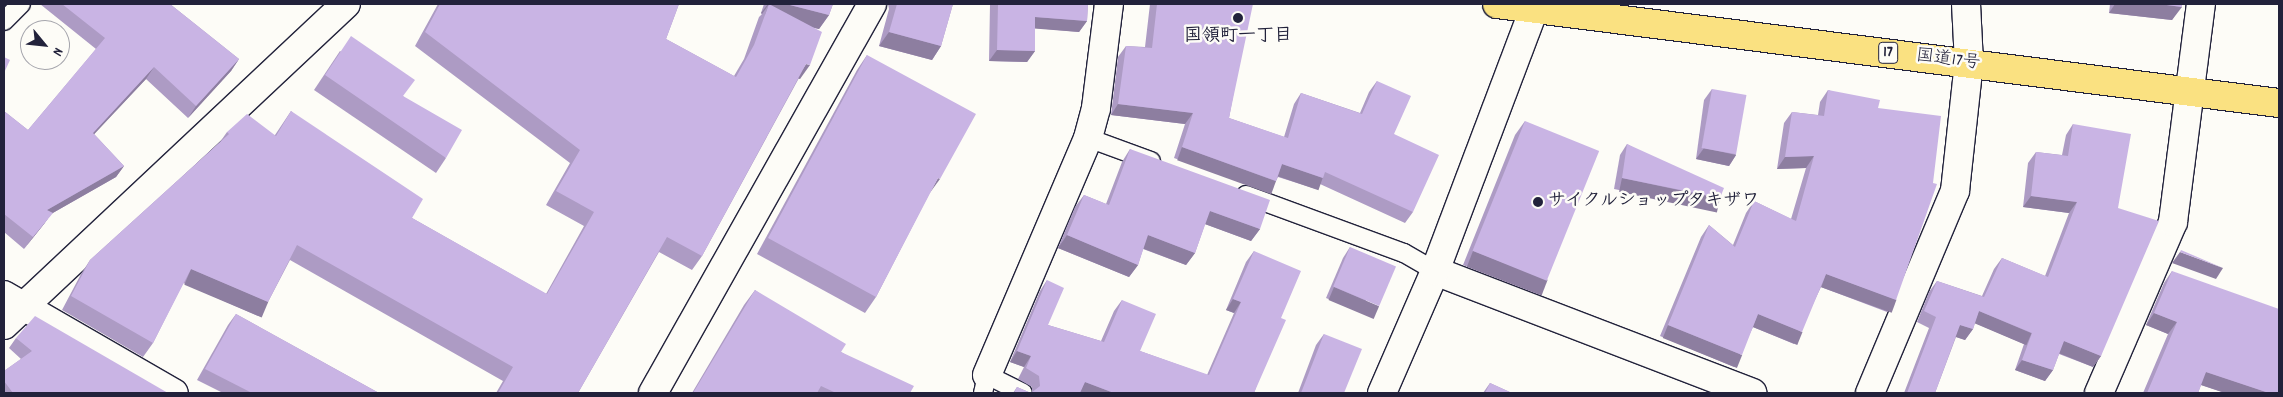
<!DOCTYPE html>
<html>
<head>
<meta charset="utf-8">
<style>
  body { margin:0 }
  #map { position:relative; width:2283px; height:397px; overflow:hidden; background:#fdfcf7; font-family:Dekko,"Klee One",sans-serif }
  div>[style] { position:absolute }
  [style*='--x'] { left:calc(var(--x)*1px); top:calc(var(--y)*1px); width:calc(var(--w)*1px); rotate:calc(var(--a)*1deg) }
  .roads { filter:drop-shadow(1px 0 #22223b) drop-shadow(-1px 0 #22223b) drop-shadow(0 1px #22223b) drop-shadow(0 -1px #22223b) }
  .service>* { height:18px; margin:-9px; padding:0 9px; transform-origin:9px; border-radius:9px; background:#fdfcf7 }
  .minor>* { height:28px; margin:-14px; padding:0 14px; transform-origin:14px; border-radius:14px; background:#fdfcf7 }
  .tertiary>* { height:28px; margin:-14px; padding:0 14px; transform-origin:14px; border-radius:14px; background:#fdfcf7 }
  .trunk>* { height:28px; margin:-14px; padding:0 14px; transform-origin:14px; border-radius:14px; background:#fae181 }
  .wall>* { inset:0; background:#ad9bc4 }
  .shaded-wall>* { inset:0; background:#8d7ea0; transform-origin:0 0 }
  .building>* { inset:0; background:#c9b4e4; transform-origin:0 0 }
  .dots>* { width:14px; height:14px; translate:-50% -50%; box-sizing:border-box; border:2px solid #fdfcf7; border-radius:50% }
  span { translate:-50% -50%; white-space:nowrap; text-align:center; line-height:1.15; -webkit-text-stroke:5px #fdfcf7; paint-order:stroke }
  .shield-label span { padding:1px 4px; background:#fdfcf7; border:1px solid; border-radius:4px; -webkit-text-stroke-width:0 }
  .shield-label { font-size:16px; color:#22223b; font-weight:700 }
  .poi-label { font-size:18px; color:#22223b; font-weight:700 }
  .left { translate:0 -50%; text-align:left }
  .street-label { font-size:18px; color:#22223b }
  .frame { position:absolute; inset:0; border:5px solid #22223b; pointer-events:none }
  .north { position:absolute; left:20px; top:20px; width:50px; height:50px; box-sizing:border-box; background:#fdfcf7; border:1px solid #a5a5ac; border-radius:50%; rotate:118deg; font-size:14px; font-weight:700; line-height:20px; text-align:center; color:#22223b }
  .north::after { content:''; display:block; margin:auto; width:18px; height:22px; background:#22223b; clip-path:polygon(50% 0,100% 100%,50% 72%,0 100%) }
</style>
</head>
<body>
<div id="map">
  <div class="roads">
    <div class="service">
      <div style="--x:4;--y:21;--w:24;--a:-45"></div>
      <div style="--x:1088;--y:138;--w:67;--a:20.1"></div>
      <div style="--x:1246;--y:195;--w:168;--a:20.2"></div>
      <div style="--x:1404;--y:253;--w:36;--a:30"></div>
      <div style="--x:983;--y:393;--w:18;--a:-77"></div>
      <div style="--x:987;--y:375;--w:40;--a:26.6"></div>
    </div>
    <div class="minor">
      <div style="--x:1435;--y:271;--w:340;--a:21"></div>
      <div style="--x:4;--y:295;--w:196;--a:30"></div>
      <div style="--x:4;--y:325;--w:469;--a:-43.2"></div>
      <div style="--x:987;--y:375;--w:258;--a:-66.9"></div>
      <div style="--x:1088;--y:138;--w:31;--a:-75"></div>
      <div style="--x:1096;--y:108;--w:105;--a:-82.9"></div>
      <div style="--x:653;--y:393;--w:446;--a:-60.6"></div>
      <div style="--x:1870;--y:393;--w:219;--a:-67.2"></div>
      <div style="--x:1955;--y:191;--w:129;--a:-83.8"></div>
      <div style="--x:1969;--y:63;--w:59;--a:-92.9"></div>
      <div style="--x:2099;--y:393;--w:186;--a:-66.6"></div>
      <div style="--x:2173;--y:222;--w:220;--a:-82.7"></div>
    </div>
    <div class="tertiary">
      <div style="--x:1382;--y:393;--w:133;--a:-66.5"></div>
      <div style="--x:1435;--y:271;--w:280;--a:-69.3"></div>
    </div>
    <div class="trunk">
      <div style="--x:1497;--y:4;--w:788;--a:7.22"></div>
    </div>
  </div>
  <div class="wall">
    <div style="clip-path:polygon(40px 4px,170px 4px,239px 59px,231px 71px,188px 118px,146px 79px,94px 134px,124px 166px,116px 177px,51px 214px,44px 224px,24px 249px,4px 232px,4px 111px,28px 130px,96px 49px)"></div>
    <div style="clip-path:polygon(438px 4px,679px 4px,666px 39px,734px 76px,744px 59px,759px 17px,762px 14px,761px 13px,764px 4px,833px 4px,829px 15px,819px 29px,814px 28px,800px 79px,799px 78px,702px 256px,692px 270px,659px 252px,578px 393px,496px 393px,503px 381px,290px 260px,268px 302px,258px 316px,183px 283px,153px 343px,143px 357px,62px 310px,81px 274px,90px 260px,220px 142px,227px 132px,275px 135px,291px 111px,412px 218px,546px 294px,584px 226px,546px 205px,570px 163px,415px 46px)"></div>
    <div style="clip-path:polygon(888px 4px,953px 4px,941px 46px,932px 60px,879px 46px,889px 9px)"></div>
    <div style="clip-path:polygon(990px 4px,1088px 4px,1087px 21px,1079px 32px,1035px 28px,1035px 51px,1027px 62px,989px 61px)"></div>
    <div style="clip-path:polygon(1150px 4px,1250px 4px,1229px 118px,1284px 137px,1294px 104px,1301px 93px,1360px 113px,1369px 92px,1377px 81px,1394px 134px,1413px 212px,1405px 223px,1320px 184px,1316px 189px,1278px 177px,1276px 181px,1268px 192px,1174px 158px,1185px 124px,1111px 115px,1118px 57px,1126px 46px,1145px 47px)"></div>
    <div style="clip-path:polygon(2110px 4px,2182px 4px,2172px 20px,2109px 13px)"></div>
    <div style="clip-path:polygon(340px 51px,403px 96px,446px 158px,436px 173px,314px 90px)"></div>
    <div style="clip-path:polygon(867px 55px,929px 194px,876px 297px,865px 313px,757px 254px,857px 70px)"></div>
    <div style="clip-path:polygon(1712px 89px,1736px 155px,1729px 166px,1696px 159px,1704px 100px)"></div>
    <div style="clip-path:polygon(1828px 90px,1878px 108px,1896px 300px,1887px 312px,1821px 287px,1794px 344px,1753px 327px,1734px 367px,1660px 336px,1701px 237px,1709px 225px,1733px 245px,1746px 213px,1754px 201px,1791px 219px,1806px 168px,1777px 169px,1784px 123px,1792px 112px,1818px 115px,1820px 102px)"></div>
    <div style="clip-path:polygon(1525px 121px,1538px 294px,1463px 265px,1515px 135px)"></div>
    <div style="clip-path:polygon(2073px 124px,2118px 208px,2101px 356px,2093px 367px,2059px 354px,2053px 370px,2045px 381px,2015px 370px,2024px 344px,1975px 323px,1973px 329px,1965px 340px,1956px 337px,1935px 393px,1904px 393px,1929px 328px,1917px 322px,1929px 292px,1937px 281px,1982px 296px,1994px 269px,2002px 258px,2045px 276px,2069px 213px,2023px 207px,2028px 163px,2036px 152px,2062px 155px,2066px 135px)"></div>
    <div style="clip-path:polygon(1627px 144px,1720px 198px,1713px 209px,1614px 189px,1620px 155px)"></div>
    <div style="clip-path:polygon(1130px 149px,1260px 229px,1251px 241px,1205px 224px,1195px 253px,1186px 265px,1143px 249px,1138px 265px,1129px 277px,1058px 248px,1075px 207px,1084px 195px,1106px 204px,1122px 162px)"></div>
    <div style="clip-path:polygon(1350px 247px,1371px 317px,1326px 298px,1343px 258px)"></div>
    <div style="clip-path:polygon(1254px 251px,1281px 318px,1254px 393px,1013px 393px,1017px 387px,1031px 393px,1032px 392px,1032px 387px,1018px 379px,1024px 367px,1010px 362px,1040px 291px,1047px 280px,1048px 325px,1101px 341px,1114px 311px,1122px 300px,1140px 351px,1207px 375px,1234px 313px,1226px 310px,1246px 262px)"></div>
    <div style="clip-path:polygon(2172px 271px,2279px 393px,2225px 393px,2201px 385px,2198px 393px,2143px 393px,2168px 334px,2146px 325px,2164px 283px)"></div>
    <div style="clip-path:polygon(755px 290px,841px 352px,910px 393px,692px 393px,744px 305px)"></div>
    <div style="clip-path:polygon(236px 314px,379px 393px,223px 393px,197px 380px,228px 325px)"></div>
    <div style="clip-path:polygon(1324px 334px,1344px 393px,1298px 393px,1316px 345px)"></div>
    <div style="clip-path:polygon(16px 338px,168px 393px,4px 393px,4px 371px,21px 359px,9px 348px)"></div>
    <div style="clip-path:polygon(1490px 383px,1512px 393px,1483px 393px)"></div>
  </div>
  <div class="shaded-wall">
    <div style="clip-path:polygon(768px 4px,769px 4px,762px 14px,761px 13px)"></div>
    <div style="clip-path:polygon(769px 4px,786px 4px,829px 15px,819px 29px,765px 15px)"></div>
    <div style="clip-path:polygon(2115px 4px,2159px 4px,2182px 7px,2172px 20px,2109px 13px)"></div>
    <div style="clip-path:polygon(1035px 17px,1087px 21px,1079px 32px,1028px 28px)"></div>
    <div style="clip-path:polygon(889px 32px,941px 46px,932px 60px,879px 46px)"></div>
    <div style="clip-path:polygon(997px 50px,1035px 51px,1027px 62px,989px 61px)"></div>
    <div style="clip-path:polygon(239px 59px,231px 71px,188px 118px,196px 106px)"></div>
    <div style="clip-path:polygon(806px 64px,810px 65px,800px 79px,797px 78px)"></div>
    <div style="clip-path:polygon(154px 67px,146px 79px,85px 144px,93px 133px)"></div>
    <div style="clip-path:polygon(1118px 104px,1193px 113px,1185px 124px,1111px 115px)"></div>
    <div style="left:1182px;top:147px;width:100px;height:14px;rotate:20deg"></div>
    <div style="clip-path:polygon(1704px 148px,1736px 155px,1729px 166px,1696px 159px)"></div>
    <div style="clip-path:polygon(1814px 156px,1806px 168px,1777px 169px,1785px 157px)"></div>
    <div style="left:1282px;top:164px;width:43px;height:13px;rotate:19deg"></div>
    <div style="clip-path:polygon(124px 166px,116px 177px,51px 214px,44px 224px,24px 249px,33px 237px,47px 210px)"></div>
    <div style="clip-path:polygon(938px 178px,940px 179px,929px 194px)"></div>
    <div style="left:1622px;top:178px;width:100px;height:14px;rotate:12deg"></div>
    <div style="clip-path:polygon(2031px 196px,2077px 202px,2069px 213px,2023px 207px)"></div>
    <div style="clip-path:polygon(1210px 211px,1260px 229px,1251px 241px,1202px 223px)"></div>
    <div style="clip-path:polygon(1067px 235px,1138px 265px,1129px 277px,1058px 248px)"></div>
    <div style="clip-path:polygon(1148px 235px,1195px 253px,1186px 265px,1139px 247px)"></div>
    <div style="left:1473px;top:251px;width:80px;height:17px;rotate:21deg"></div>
    <div style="clip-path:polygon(2180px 252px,2223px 268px,2216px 279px,2172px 263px)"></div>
    <div style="left:191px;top:269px;width:84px;height:17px;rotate:23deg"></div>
    <div style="left:1826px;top:274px;width:75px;height:14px;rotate:20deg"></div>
    <div style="left:1334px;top:287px;width:49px;height:14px;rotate:23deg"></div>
    <div style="clip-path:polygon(1233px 299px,1241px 302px,1234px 313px,1226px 310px)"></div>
    <div style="left:1979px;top:311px;width:57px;height:13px;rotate:23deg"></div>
    <div style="clip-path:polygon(2154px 313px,2177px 322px,2168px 334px,2146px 325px)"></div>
    <div style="left:1758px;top:314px;width:48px;height:14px;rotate:22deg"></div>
    <div style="left:1668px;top:325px;width:80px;height:14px;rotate:22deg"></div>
    <div style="clip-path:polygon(1960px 325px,1973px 329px,1965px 340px,1953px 336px)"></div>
    <div style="clip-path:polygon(2064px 341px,2101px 356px,2093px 367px,2056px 352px)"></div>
    <div style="clip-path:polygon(1017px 351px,1031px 356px,1024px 367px,1010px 362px)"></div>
    <div style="clip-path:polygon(2022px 360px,2053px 370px,2045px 381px,2015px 370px)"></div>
    <div style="clip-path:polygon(2206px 372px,2269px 393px,2225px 393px,2198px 384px)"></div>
    <div style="clip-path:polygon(1085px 382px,1114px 393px,1078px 393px)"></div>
  </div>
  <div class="building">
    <div style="clip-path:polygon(62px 4px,170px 4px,239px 59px,196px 106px,154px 67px,93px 133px,124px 166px,47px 210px,53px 213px,33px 237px,4px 214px,4px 111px,28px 130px,105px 38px)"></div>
    <div style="clip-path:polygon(440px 4px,679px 4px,666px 39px,736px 77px,754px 45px,769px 4px,822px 32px,810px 65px,806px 64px,702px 256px,667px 237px,578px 393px,498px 393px,513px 367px,297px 245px,268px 302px,191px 269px,153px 343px,71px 296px,90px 260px,229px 134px,227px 132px,247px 114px,276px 136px,291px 111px,423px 199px,412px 218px,547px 294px,594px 212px,556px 191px,580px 150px,425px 32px)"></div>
    <div style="clip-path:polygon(786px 4px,833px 4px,829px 15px)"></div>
    <div style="clip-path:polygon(897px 4px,953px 4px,941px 46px,889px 32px)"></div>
    <div style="clip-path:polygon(998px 4px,1088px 4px,1087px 21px,1035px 17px,1035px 51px,997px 50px)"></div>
    <div style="clip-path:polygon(1157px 4px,1253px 4px,1229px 118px,1288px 138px,1301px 93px,1362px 114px,1377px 81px,1411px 96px,1394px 134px,1439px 155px,1413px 212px,1325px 172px,1323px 178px,1282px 164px,1276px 181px,1182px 147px,1193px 113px,1118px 104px,1126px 46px,1152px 48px)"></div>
    <div style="clip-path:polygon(2159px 4px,2182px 4px,2182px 7px)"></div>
    <div style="clip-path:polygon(351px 36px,415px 80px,403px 96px,462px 130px,446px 158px,325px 75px)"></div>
    <div style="clip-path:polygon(867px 55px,976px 114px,940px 179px,938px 178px,876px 297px,768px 238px)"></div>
    <div style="clip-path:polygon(4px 57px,10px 60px,4px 73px)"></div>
    <div style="left:1712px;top:89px;width:35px;height:60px;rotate:10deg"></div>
    <div style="clip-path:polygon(1828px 90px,1880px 100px,1878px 108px,1941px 116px,1933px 183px,1937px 184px,1896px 300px,1826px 274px,1802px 332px,1758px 314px,1742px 355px,1668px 325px,1709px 225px,1735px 247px,1754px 201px,1796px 221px,1814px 156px,1785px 157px,1792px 112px,1824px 116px)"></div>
    <div style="left:1525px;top:121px;width:80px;height:140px;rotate:22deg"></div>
    <div style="clip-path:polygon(2073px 124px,2131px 134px,2118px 208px,2159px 221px,2101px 356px,2064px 341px,2053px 370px,2022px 360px,2032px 333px,1979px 311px,1973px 329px,1960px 325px,1935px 393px,1907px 393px,1936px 317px,1924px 311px,1937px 281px,1984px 297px,2002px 258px,2048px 277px,2077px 202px,2031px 196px,2036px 152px,2068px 156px)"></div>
    <div style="clip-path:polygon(1627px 144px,1724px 188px,1720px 198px,1622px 178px)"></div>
    <div style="clip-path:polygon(1130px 149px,1270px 200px,1260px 229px,1210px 211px,1195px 253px,1148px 235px,1138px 265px,1067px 235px,1084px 195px,1109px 205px)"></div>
    <div style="left:1350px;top:247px;width:50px;height:43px;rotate:23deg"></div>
    <div style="clip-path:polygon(2181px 250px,2223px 268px,2180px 252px)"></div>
    <div style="clip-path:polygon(1254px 251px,1301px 271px,1281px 318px,1286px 320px,1254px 393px,1127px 393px,1124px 392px,1123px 393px,1114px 393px,1085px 382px,1080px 393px,1014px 393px,1017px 387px,1031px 393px,1040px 386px,1039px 376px,1026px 368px,1031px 356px,1017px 351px,1047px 280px,1064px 288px,1048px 325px,1104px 342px,1122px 300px,1156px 314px,1140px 351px,1209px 375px,1241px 302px,1233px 299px)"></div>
    <div style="clip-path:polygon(2172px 271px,2279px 309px,2279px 393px,2269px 393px,2206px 372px,2198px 393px,2147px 393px,2177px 322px,2154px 313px)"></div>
    <div style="clip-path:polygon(755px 290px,846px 344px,841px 352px,914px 386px,910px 393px,836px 393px,821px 386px,817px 393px,693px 393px)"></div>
    <div style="clip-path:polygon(236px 314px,379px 393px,252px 393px,205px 369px)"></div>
    <div style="clip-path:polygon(35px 316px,168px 393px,13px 393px,4px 381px,4px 371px,32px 351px,16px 338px)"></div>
    <div style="clip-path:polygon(1324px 334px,1362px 349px,1344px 393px,1301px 393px)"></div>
    <div style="clip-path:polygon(1490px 383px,1512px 393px,1485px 393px)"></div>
  </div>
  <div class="dots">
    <div style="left:1238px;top:18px;background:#22223b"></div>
    <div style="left:1538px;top:202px;background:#22223b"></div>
  </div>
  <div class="shield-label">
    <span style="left:1888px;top:53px">17</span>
  </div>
  <div class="poi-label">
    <span style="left:1238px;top:37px">国領町一丁目</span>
    <span class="left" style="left:1548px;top:202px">サイクルショップタキザワ</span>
  </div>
  <div class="street-label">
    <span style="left:1948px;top:61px;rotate:7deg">国道17号</span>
  </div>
  <div class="frame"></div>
  <div class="north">N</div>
</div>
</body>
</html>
